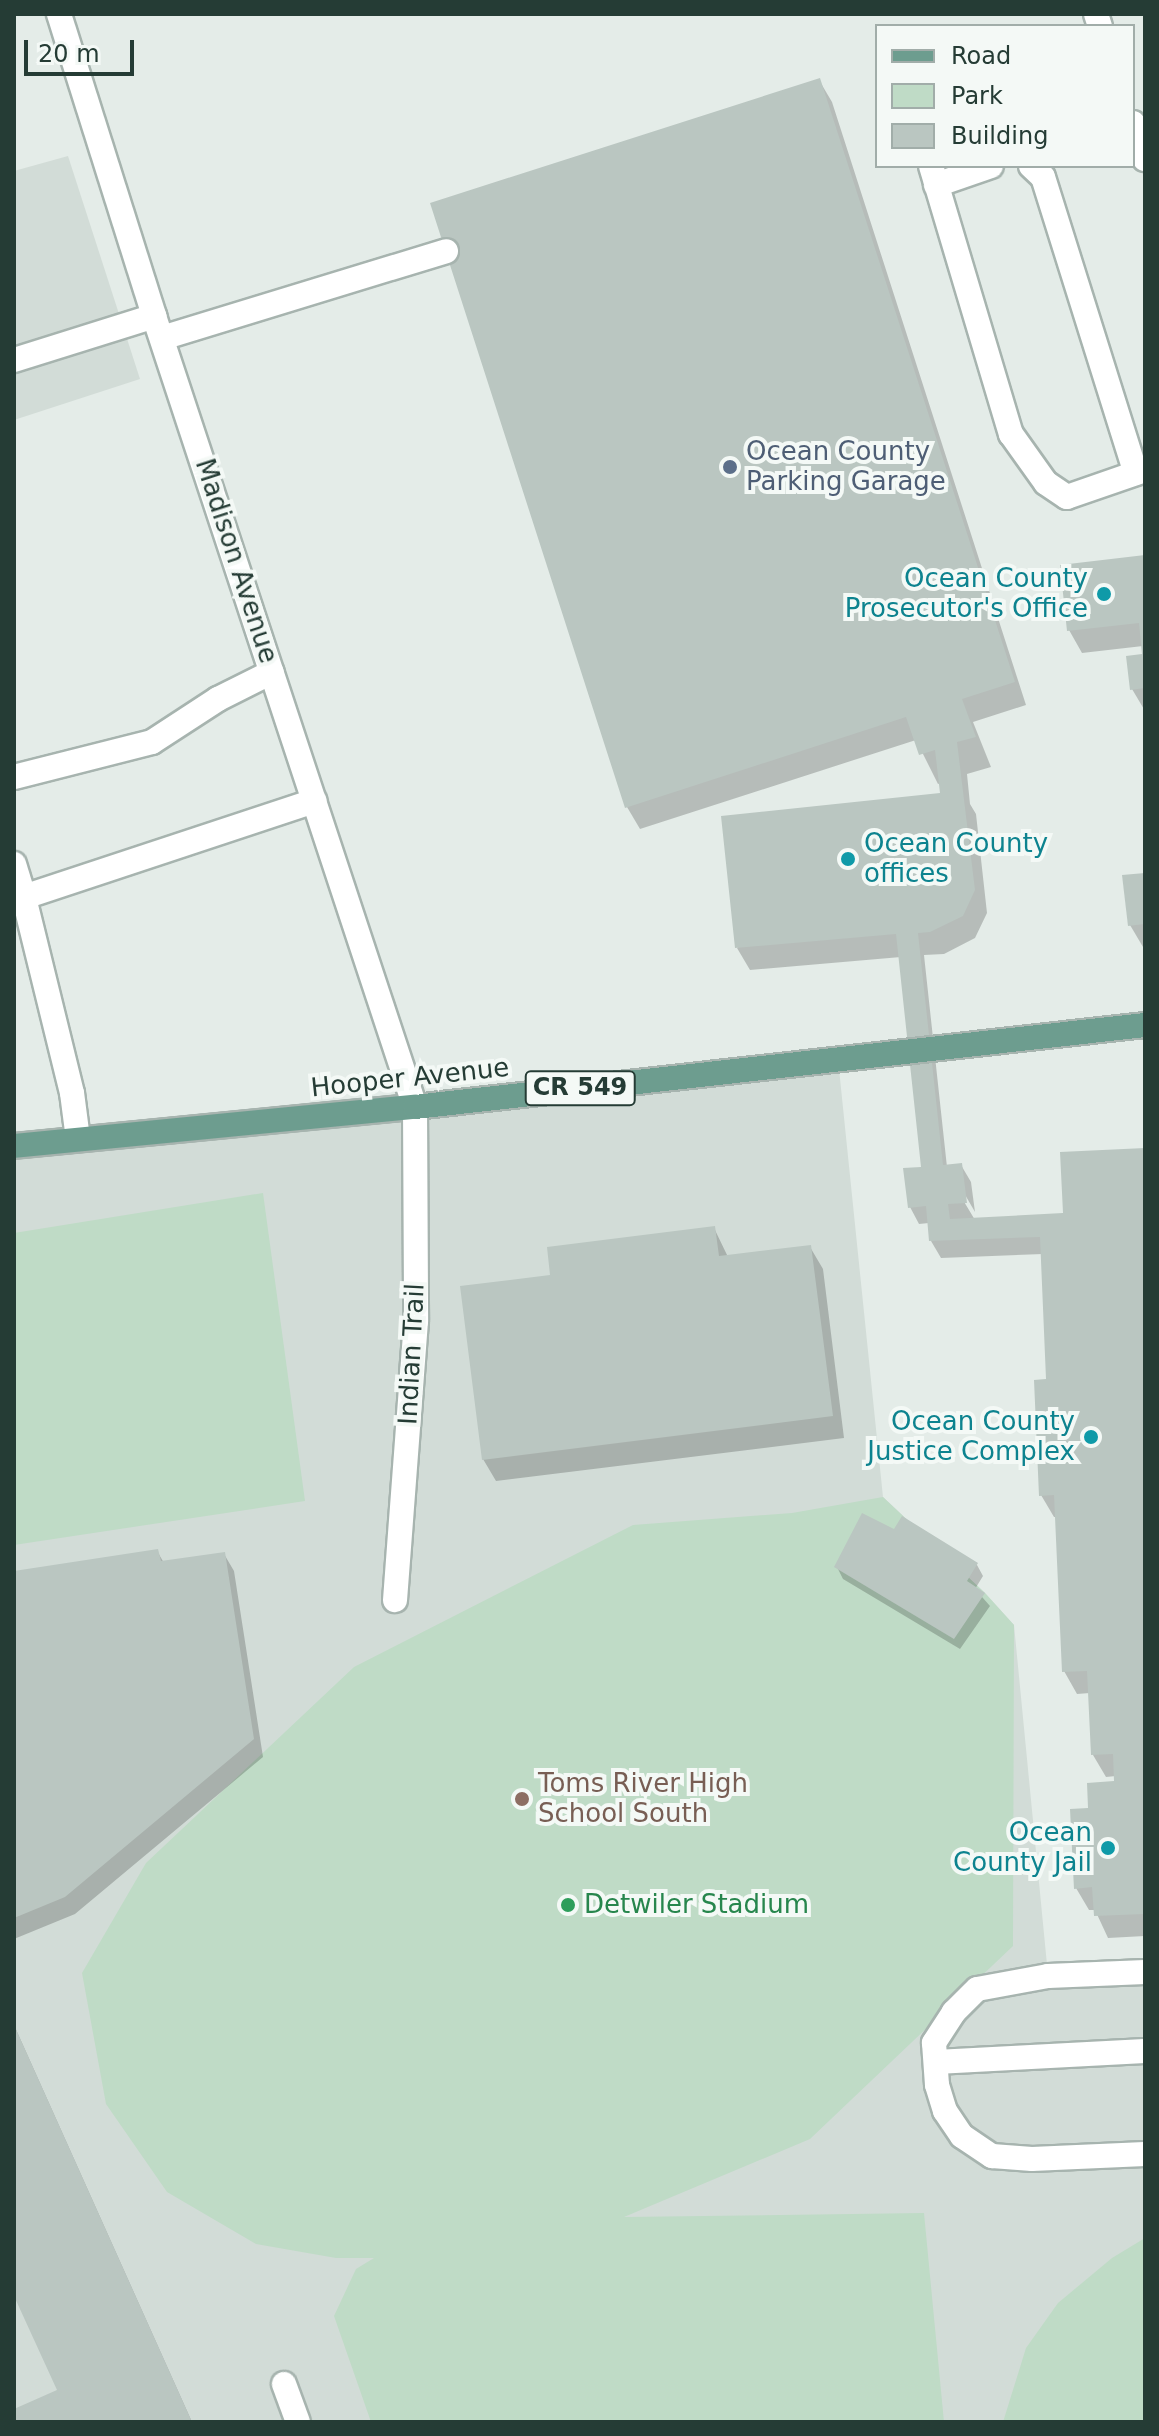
<!DOCTYPE html>
<html>
<head>
<meta charset="utf-8">
<style>
  body { margin:0 }
  #map { position:relative; width:1159px; height:2436px; overflow:hidden; background:#e4ece8; font-family:"DejaVu Sans",sans-serif }
  div>[style] { position:absolute }
  [style*='--x'] { left:calc(var(--x)*1px); top:calc(var(--y)*1px); width:calc(var(--w)*1px); rotate:calc(var(--a)*1deg) }
  .built>* { inset:0; background:#d2dcd7 }
  .green>* { inset:0; background:#bfdbc6 }
  .shadow>* { inset:0; background:#0003 }
  .building>* { inset:0; background:#bac6c1 }
  .roads { filter:drop-shadow(2px 0 #a7b4af) drop-shadow(-2px 0 #a7b4af) drop-shadow(0 2px #a7b4af) drop-shadow(0 -2px #a7b4af) }
  .minor>* { height:24px; margin:-12px; padding:0 12px; transform-origin:12px; border-radius:12px; background:#fff }
  .major>* { height:24px; margin:-12px; padding:0 12px; transform-origin:12px; border-radius:12px; background:#6d9d8f }
  .dots>* { width:22px; height:22px; translate:-50% -50%; box-sizing:border-box; border:4px solid #f4f9f6; border-radius:50% }
  span { translate:-50% -50%; white-space:nowrap; text-align:center; line-height:1.15; -webkit-text-stroke:8px #f4f9f6; paint-order:stroke }
  .shield-label span { padding:2px 6px; background:#f4f9f6; border:2px solid; border-radius:6px; -webkit-text-stroke-width:0 }
  .shield-label { font-size:24px; color:#253c35; font-weight:700 }
  .service-label { font-size:26px; color:#4e5e75 }
  .left { translate:0 -50%; text-align:left }
  .street-label { font-size:26px; color:#253c35 }
  .culture-label { font-size:26px; color:#0d838f }
  .right { translate:-100% -50%; text-align:right }
  .education-label { font-size:26px; color:#785e54 }
  .leisure-label { font-size:26px; color:#27864d }
  .frame { position:absolute; inset:0; border:16px solid #253c35; pointer-events:none }
  .legend { position:absolute; left:875px; top:24px; width:260px; height:144px; box-sizing:border-box; background:#f4f9f6; border:2px solid #a1ada9; margin:0; padding:10px 14px; list-style:none; font-size:24px; color:#253c35 }
  .legend li { display:flex; align-items:center; gap:16px; height:40px }
  .legend b { width:40px; border:2px solid #a1ada9 }
  .scale { position:absolute; left:24px; top:40px; width:110px; height:36px; box-sizing:border-box; border:4px solid #253c35; border-top:0; padding-left:10px; font-size:24px; line-height:28px; white-space:nowrap; color:#253c35; -webkit-text-stroke:6px #f4f9f6; paint-order:stroke }
</style>
</head>
<body>
<div id="map">
  <div class="built">
    <div style="clip-path:polygon(68px 156px,140px 379px,14px 420px,14px 171px)"></div>
    <div style="clip-path:polygon(838px 1059px,883px 1497px,985px 1593px,1014px 1625px,1048px 1975px,1145px 1972px,1145px 2422px,14px 2422px,14px 1146px)"></div>
  </div>
  <div class="green">
    <div style="clip-path:polygon(263px 1193px,305px 1501px,14px 1545px,14px 1233px)"></div>
    <div style="clip-path:polygon(883px 1497px,985px 1593px,1014px 1625px,1013px 1946px,810px 2139px,624px 2217px,924px 2213px,944px 2422px,371px 2422px,334px 2316px,356px 2269px,374px 2258px,336px 2258px,256px 2244px,167px 2192px,106px 2104px,82px 1973px,146px 1863px,354px 1667px,633px 1525px,792px 1513px)"></div>
    <div style="clip-path:polygon(1145px 2238px,1145px 2422px,1003px 2422px,1026px 2348px,1058px 2303px,1112px 2258px)"></div>
  </div>
  <div class="shadow">
    <div style="clip-path:polygon(819px 80px,832px 102px,1026px 705px,973px 722px,991px 767px,967px 774px,970px 804px,976px 814px,987px 913px,975px 938px,944px 954px,924px 955px,947px 1167px,961px 1165px,971px 1182px,975px 1212px,964px 1193px,960px 1195px,975px 1220px,1065px 1215px,1145px 1150px,1145px 1936px,1108px 1938px,1095px 1910px,1089px 1910px,1076px 1888px,1090px 1810px,1117px 1783px,1116px 1776px,1106px 1777px,1093px 1755px,1090px 1693px,1077px 1694px,1064px 1671px,1057px 1517px,1054px 1517px,1041px 1495px,1048px 1381px,1043px 1254px,941px 1258px,931px 1241px,929px 1223px,919px 1224px,910px 1207px,923px 1169px,901px 957px,750px 970px,737px 948px,943px 794px,941px 783px,938px 784px,916px 740px,640px 829px,627px 807px)"></div>
    <div style="clip-path:polygon(1145px 557px,1145px 711px,1132px 689px,1144px 655px,1143px 646px,1082px 653px,1069px 630px)"></div>
    <div style="clip-path:polygon(1145px 875px,1145px 947px,1143px 947px,1130px 925px)"></div>
    <div style="clip-path:polygon(714px 1228px,728px 1257px,810px 1247px,823px 1269px,844px 1438px,496px 1481px,483px 1459px,553px 1276px)"></div>
    <div style="clip-path:polygon(903px 1519px,977px 1565px,983px 1576px,975px 1589px,990px 1606px,960px 1649px,843px 1579px,837px 1567px,895px 1531px)"></div>
    <div style="clip-path:polygon(157px 1551px,164px 1563px,224px 1554px,234px 1571px,263px 1757px,75px 1914px,14px 1939px,14px 1573px)"></div>
    <div style="clip-path:polygon(14px 2025px,192px 2422px,14px 2422px,14px 2412px,60px 2391px,14px 2291px)"></div>
  </div>
  <div class="building">
    <div style="clip-path:polygon(820px 78px,1015px 682px,962px 699px,976px 737px,957px 742px,975px 890px,963px 916px,930px 932px,918px 933px,943px 1165px,962px 1163px,967px 1203px,948px 1204px,950px 1219px,1063px 1213px,1060px 1152px,1145px 1148px,1145px 1914px,1094px 1916px,1092px 1887px,1074px 1889px,1070px 1809px,1088px 1808px,1087px 1783px,1114px 1781px,1113px 1754px,1091px 1755px,1087px 1671px,1062px 1672px,1054px 1495px,1039px 1496px,1034px 1380px,1046px 1379px,1040px 1237px,929px 1241px,926px 1206px,908px 1208px,903px 1168px,921px 1167px,896px 934px,735px 948px,721px 816px,940px 793px,935px 750px,919px 755px,906px 717px,625px 808px,430px 203px)"></div>
    <div style="clip-path:polygon(1145px 555px,1145px 688px,1130px 690px,1126px 656px,1142px 654px,1139px 623px,1067px 631px,1060px 565px)"></div>
    <div style="clip-path:polygon(1145px 873px,1145px 924px,1128px 926px,1122px 875px)"></div>
    <div style="clip-path:polygon(715px 1226px,719px 1256px,811px 1245px,833px 1416px,482px 1460px,460px 1286px,550px 1275px,547px 1247px)"></div>
    <div style="clip-path:polygon(862px 1513px,894px 1529px,902px 1516px,978px 1563px,967px 1581px,985px 1593px,954px 1639px,834px 1567px)"></div>
    <div style="clip-path:polygon(158px 1549px,161px 1561px,225px 1552px,254px 1739px,65px 1897px,14px 1918px,14px 1571px)"></div>
    <div style="clip-path:polygon(14px 2025px,192px 2422px,14px 2422px,14px 2409px,57px 2390px,14px 2296px)"></div>
  </div>
  <div class="roads">
    <div class="minor">
      <div style="--x:59;--y:14;--w:317;--a:72.5"></div>
      <div style="--x:154;--y:316;--w:833;--a:71.74"></div>
      <div style="--x:415;--y:1107;--w:214;--a:89.7"></div>
      <div style="--x:416;--y:1321;--w:280;--a:94.3"></div>
      <div style="--x:1096;--y:14;--w:13;--a:72"></div>
      <div style="--x:1133;--y:123;--w:38;--a:72"></div>
      <div style="--x:931;--y:166;--w:280;--a:73.4"></div>
      <div style="--x:1011;--y:434;--w:60;--a:54.5"></div>
      <div style="--x:1046;--y:483;--w:25;--a:34"></div>
      <div style="--x:1067;--y:497;--w:83;--a:-19.1"></div>
      <div style="--x:1031;--y:166;--w:16;--a:43"></div>
      <div style="--x:1043;--y:177;--w:310;--a:72.6"></div>
      <div style="--x:936;--y:185;--w:58;--a:-19.1"></div>
      <div style="--x:162;--y:338;--w:297;--a:-17"></div>
      <div style="--x:14;--y:360;--w:147;--a:-17.4"></div>
      <div style="--x:14;--y:777;--w:142;--a:-14.2"></div>
      <div style="--x:152;--y:742;--w:79;--a:-33.1"></div>
      <div style="--x:218;--y:699;--w:60;--a:-26.6"></div>
      <div style="--x:14;--y:864;--w:34;--a:73"></div>
      <div style="--x:78;--y:1139;--w:46;--a:-97.4"></div>
      <div style="--x:72;--y:1093;--w:202;--a:-103.8"></div>
      <div style="--x:24;--y:897;--w:306;--a:-18.3"></div>
      <div style="--x:1145;--y:1972;--w:97;--a:177.6"></div>
      <div style="--x:1048;--y:1976;--w:72;--a:169.6"></div>
      <div style="--x:977;--y:1989;--w:33;--a:135"></div>
      <div style="--x:954;--y:2012;--w:37;--a:123"></div>
      <div style="--x:934;--y:2043;--w:42;--a:85.9"></div>
      <div style="--x:937;--y:2085;--w:27;--a:73"></div>
      <div style="--x:945;--y:2111;--w:30;--a:56"></div>
      <div style="--x:962;--y:2136;--w:36;--a:34"></div>
      <div style="--x:992;--y:2156;--w:40;--a:4.3"></div>
      <div style="--x:1032;--y:2159;--w:113;--a:-2.5"></div>
      <div style="--x:936;--y:2062;--w:209;--a:-3"></div>
      <div style="--x:284;--y:2384;--w:40;--a:69.8"></div>
    </div>
    <div class="major">
      <div style="--x:14;--y:1146;--w:403;--a:-5.6"></div>
      <div style="--x:415;--y:1107;--w:735;--a:-6.41"></div>
    </div>
  </div>
  <div class="dots">
    <div style="left:730px;top:467px;background:#5c6f8a"></div>
    <div style="left:1104px;top:594px;background:#0f9aa8"></div>
    <div style="left:848px;top:859px;background:#0f9aa8"></div>
    <div style="left:1091px;top:1437px;background:#0f9aa8"></div>
    <div style="left:522px;top:1799px;background:#8d6e63"></div>
    <div style="left:1108px;top:1848px;background:#0f9aa8"></div>
    <div style="left:568px;top:1905px;background:#2e9e5b"></div>
  </div>
  <div class="shield-label">
    <span style="left:580px;top:1088px">CR 549</span>
  </div>
  <div class="service-label">
    <span class="left" style="left:746px;top:467px">Ocean County<br>Parking Garage</span>
  </div>
  <div class="street-label">
    <span style="left:236px;top:561px;rotate:72deg">Madison Avenue</span>
    <span style="left:410px;top:1078px;rotate:-6deg">Hooper Avenue</span>
    <span style="left:412px;top:1354px;rotate:-87deg">Indian Trail</span>
  </div>
  <div class="culture-label">
    <span class="right" style="left:1088px;top:594px">Ocean County<br>Prosecutor's Office</span>
    <span class="left" style="left:864px;top:859px">Ocean County<br>offices</span>
    <span class="right" style="left:1075px;top:1437px">Ocean County<br>Justice Complex</span>
    <span class="right" style="left:1092px;top:1848px">Ocean<br>County Jail</span>
  </div>
  <div class="education-label">
    <span class="left" style="left:538px;top:1799px">Toms River High<br>School South</span>
  </div>
  <div class="leisure-label">
    <span class="left" style="left:584px;top:1905px">Detwiler Stadium</span>
  </div>
  <div class="frame"></div>
  <ul class="legend">
  <li><b style="height:10px;background:#6d9d8f"></b>Road</li>
  <li><b style="height:22px;background:#bfdbc6"></b>Park</li>
  <li><b style="height:22px;background:#bac6c1"></b>Building</li>
  </ul>
  <div class="scale">20 m</div>
</div>
</body>
</html>
